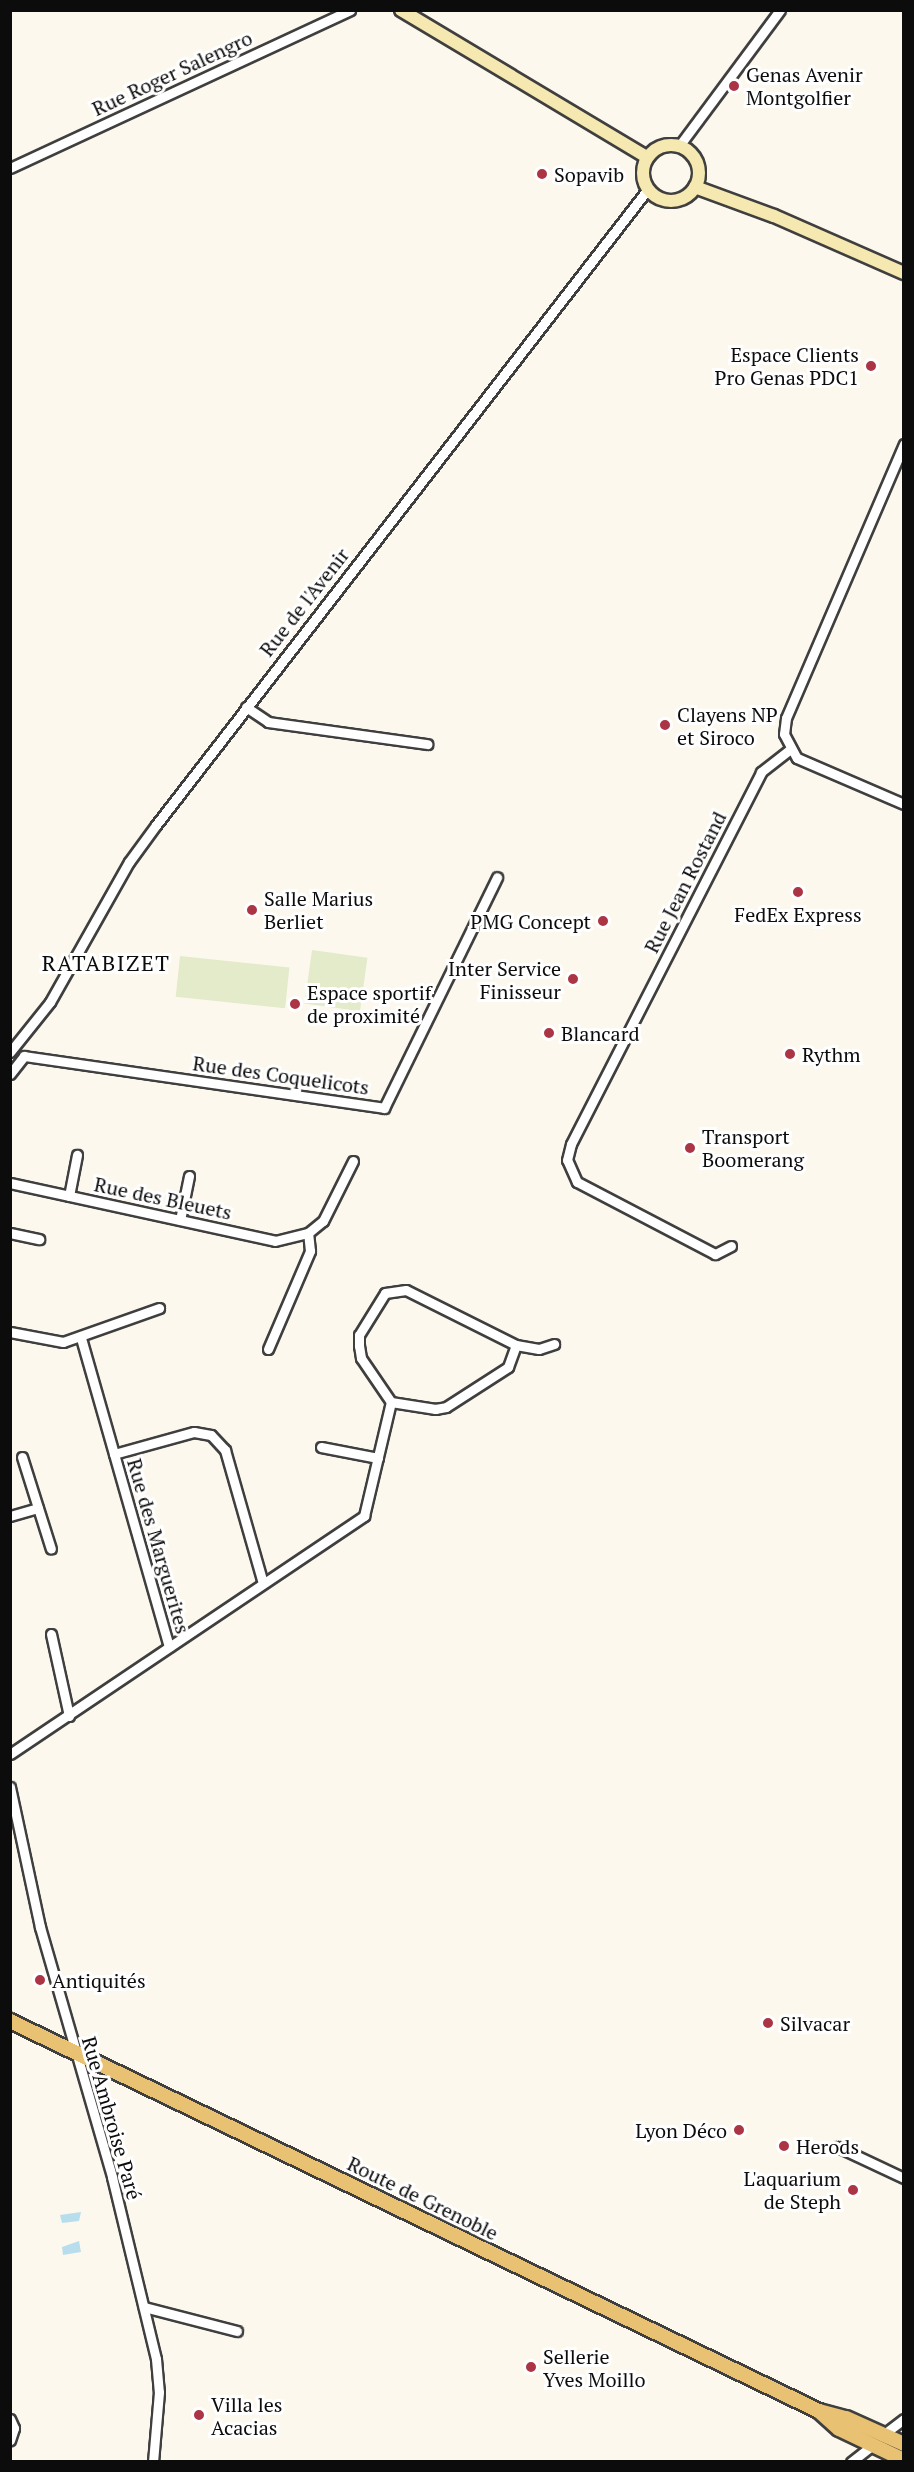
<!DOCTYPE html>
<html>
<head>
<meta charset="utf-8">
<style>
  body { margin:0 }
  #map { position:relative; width:914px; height:2472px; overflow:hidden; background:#fdf8ed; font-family:"PT Serif",serif }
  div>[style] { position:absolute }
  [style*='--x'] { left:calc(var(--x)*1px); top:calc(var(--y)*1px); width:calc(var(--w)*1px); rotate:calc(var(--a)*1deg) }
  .pitch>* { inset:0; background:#e3ebcb; transform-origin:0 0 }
  .water>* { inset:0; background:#b8deee }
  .roads { filter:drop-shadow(2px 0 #3f3f3f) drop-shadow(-2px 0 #3f3f3f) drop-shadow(0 2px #3f3f3f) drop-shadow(0 -2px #3f3f3f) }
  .street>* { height:9px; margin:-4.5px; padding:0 4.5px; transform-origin:4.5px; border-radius:4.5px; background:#fff }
  .secondary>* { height:12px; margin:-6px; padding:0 6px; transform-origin:6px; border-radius:6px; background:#f5e8b0 }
  .secondary>.ring { margin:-6px; padding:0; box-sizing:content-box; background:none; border:12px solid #f5e8b0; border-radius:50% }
  .primary>* { height:14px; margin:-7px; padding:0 7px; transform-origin:7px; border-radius:7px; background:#e8c272 }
  .dots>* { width:16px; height:16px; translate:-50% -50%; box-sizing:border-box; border:3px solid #fff; border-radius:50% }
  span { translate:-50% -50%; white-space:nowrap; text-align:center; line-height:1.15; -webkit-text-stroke:6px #fff; paint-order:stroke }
  .street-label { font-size:20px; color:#0c0c0c }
  .poi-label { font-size:20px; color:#0c0c0c }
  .left { translate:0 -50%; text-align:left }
  .right { translate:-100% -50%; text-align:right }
  .quarter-label { font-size:22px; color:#0c0c0c; letter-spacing:1.5px }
  .frame { position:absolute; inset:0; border:12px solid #0c0c0c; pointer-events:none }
</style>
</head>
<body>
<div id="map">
  <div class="pitch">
    <div style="left:312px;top:950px;width:56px;height:54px;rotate:8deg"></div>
    <div style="left:180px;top:956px;width:110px;height:41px;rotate:6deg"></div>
  </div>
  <div class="water">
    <div style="clip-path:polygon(81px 2212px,79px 2221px,62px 2223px,60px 2215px)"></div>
    <div style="clip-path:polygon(79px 2241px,81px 2252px,63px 2255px,62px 2247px)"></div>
  </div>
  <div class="roads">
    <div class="street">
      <div style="--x:679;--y:146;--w:169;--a:-53.4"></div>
      <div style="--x:10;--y:168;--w:375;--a:-24.9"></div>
      <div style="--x:904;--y:444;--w:298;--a:113.3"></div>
      <div style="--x:786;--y:718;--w:16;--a:97"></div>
      <div style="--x:784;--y:734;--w:27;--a:62"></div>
      <div style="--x:797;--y:758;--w:116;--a:23.3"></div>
      <div style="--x:246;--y:707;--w:27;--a:34"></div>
      <div style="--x:268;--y:722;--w:161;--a:7.9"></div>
      <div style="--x:10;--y:1052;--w:64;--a:-51.3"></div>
      <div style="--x:50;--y:1002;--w:161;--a:-60.6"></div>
      <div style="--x:129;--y:862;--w:46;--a:-53.9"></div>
      <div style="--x:156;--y:825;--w:804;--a:-52.28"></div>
      <div style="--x:10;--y:1074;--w:23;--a:-52"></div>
      <div style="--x:24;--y:1056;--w:364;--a:8.2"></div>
      <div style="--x:384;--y:1108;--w:257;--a:-63.9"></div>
      <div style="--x:10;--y:1183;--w:271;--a:12.3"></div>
      <div style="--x:275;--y:1241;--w:34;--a:-14"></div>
      <div style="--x:69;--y:1196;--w:42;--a:-79"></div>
      <div style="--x:180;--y:1220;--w:45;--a:-78.4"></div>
      <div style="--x:10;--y:1233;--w:30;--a:12"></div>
      <div style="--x:731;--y:1246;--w:18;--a:153"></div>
      <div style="--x:715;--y:1254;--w:156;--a:-152.4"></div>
      <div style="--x:577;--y:1182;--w:24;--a:-114"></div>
      <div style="--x:567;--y:1160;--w:16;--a:-76"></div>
      <div style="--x:571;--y:1144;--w:418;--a:-62.9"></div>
      <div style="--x:761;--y:772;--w:37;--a:-38"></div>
      <div style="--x:10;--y:1332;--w:54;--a:10.7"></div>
      <div style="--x:63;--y:1342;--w:102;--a:-19.5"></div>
      <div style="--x:81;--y:1338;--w:321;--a:74.1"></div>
      <div style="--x:268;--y:1349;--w:107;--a:-66.8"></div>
      <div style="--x:310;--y:1251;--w:18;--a:-96"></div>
      <div style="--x:308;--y:1233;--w:19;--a:-39"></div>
      <div style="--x:323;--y:1221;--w:67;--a:-63.4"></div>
      <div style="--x:391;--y:1402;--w:53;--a:-124.3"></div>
      <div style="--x:361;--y:1358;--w:12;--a:-99"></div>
      <div style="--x:359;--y:1346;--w:11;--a:-90"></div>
      <div style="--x:359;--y:1335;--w:49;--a:-58.2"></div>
      <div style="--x:385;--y:1293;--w:21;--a:-8"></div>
      <div style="--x:406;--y:1290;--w:123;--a:26.6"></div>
      <div style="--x:516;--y:1345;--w:23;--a:10"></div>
      <div style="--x:539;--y:1349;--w:16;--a:-18"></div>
      <div style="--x:321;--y:1447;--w:58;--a:10.9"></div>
      <div style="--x:114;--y:1454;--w:83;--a:-15.4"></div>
      <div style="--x:194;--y:1432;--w:17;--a:10"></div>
      <div style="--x:211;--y:1435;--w:21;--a:47"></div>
      <div style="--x:225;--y:1450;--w:138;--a:74.1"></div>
      <div style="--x:22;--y:1457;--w:96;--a:72.5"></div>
      <div style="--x:10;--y:1516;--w:29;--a:-16"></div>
      <div style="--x:51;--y:1634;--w:84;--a:77.6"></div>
      <div style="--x:10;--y:1754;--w:427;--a:-33.9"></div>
      <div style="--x:364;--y:1516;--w:117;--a:-76.7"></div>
      <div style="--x:391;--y:1402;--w:45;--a:9"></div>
      <div style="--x:435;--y:1409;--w:11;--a:-10"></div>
      <div style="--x:446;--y:1407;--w:74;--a:-32.8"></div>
      <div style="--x:508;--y:1367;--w:23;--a:-70"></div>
      <div style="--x:10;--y:1787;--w:143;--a:77.9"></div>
      <div style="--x:40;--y:1927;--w:260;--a:73.9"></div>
      <div style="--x:112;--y:2177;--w:187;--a:76.4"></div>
      <div style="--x:156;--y:2359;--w:33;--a:85"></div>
      <div style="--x:159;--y:2392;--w:70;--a:94.9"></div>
      <div style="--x:838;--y:2147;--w:73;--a:25.2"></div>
      <div style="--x:144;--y:2307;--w:96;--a:14.5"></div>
      <div style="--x:10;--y:2419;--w:10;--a:66"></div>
      <div style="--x:14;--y:2428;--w:13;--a:108"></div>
      <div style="--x:884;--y:2434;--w:25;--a:-37"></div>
      <div style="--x:851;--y:2462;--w:28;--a:-38"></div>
    </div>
    <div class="secondary">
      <div style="--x:401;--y:10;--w:287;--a:30.9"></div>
      <div class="ring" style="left:643px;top:145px;width:44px;height:44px"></div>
      <div style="--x:695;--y:187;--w:84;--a:20.2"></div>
      <div style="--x:774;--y:216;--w:142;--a:23.7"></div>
    </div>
    <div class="primary">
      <div style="--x:10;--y:2021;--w:898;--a:25.74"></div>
      <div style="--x:819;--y:2411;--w:28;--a:15"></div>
      <div style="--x:846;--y:2418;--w:64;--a:24.1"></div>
      <div style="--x:820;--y:2412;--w:25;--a:42"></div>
      <div style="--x:839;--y:2429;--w:72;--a:25.5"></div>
    </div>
  </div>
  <div class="dots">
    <div style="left:734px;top:86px;background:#ab3544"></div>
    <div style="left:542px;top:174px;background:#ab3544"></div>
    <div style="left:871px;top:366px;background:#ab3544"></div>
    <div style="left:665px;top:725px;background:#ab3544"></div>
    <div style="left:798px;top:892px;background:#ab3544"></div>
    <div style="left:252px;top:910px;background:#ab3544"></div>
    <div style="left:603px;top:921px;background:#ab3544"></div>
    <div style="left:573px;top:979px;background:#ab3544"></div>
    <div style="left:295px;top:1004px;background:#ab3544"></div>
    <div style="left:549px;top:1033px;background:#ab3544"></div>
    <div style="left:790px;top:1054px;background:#ab3544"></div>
    <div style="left:690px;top:1148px;background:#ab3544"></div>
    <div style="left:40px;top:1980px;background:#ab3544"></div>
    <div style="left:768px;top:2023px;background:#ab3544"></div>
    <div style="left:739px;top:2130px;background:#ab3544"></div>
    <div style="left:784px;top:2146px;background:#ab3544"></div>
    <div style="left:853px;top:2190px;background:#ab3544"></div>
    <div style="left:531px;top:2367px;background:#ab3544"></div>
    <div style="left:199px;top:2415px;background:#ab3544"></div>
  </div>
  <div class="street-label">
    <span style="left:172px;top:73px;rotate:-25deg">Rue Roger Salengro</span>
    <span style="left:304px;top:602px;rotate:-52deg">Rue de l'Avenir</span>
    <span style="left:685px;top:882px;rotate:-63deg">Rue Jean Rostand</span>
    <span style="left:281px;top:1075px;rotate:8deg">Rue des Coquelicots</span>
    <span style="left:163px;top:1198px;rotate:12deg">Rue des Bleuets</span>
    <span style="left:159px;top:1546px;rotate:74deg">Rue des Marguerites</span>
    <span style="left:112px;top:2118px;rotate:74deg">Rue Ambroise Paré</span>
    <span style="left:423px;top:2198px;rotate:26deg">Route de Grenoble</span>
  </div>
  <div class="poi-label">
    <span class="left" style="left:746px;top:86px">Genas Avenir<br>Montgolfier</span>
    <span class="left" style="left:554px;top:174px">Sopavib</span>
    <span class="right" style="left:859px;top:366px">Espace Clients<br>Pro Genas PDC1</span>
    <span class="left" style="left:677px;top:726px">Clayens NP<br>et Siroco</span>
    <span class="left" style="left:264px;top:910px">Salle Marius<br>Berliet</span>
    <span style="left:798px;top:914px">FedEx Express</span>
    <span class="right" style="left:591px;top:921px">PMG Concept</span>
    <span class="right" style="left:561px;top:980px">Inter Service<br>Finisseur</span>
    <span class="left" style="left:307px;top:1004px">Espace sportif<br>de proximité</span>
    <span class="left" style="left:561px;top:1033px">Blancard</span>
    <span class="left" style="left:802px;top:1054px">Rythm</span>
    <span class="left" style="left:702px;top:1148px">Transport<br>Boomerang</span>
    <span class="left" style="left:52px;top:1980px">Antiquités</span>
    <span class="left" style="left:780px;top:2023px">Silvacar</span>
    <span class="right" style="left:727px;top:2130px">Lyon Déco</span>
    <span class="left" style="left:796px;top:2146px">Herods</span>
    <span class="right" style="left:841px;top:2190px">L'aquarium<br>de Steph</span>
    <span class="left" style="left:543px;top:2368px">Sellerie<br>Yves Moillo</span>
    <span class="left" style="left:211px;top:2416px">Villa les<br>Acacias</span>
  </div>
  <div class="quarter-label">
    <span style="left:106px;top:963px">RATABIZET</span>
  </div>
  <div class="frame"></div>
</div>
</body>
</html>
